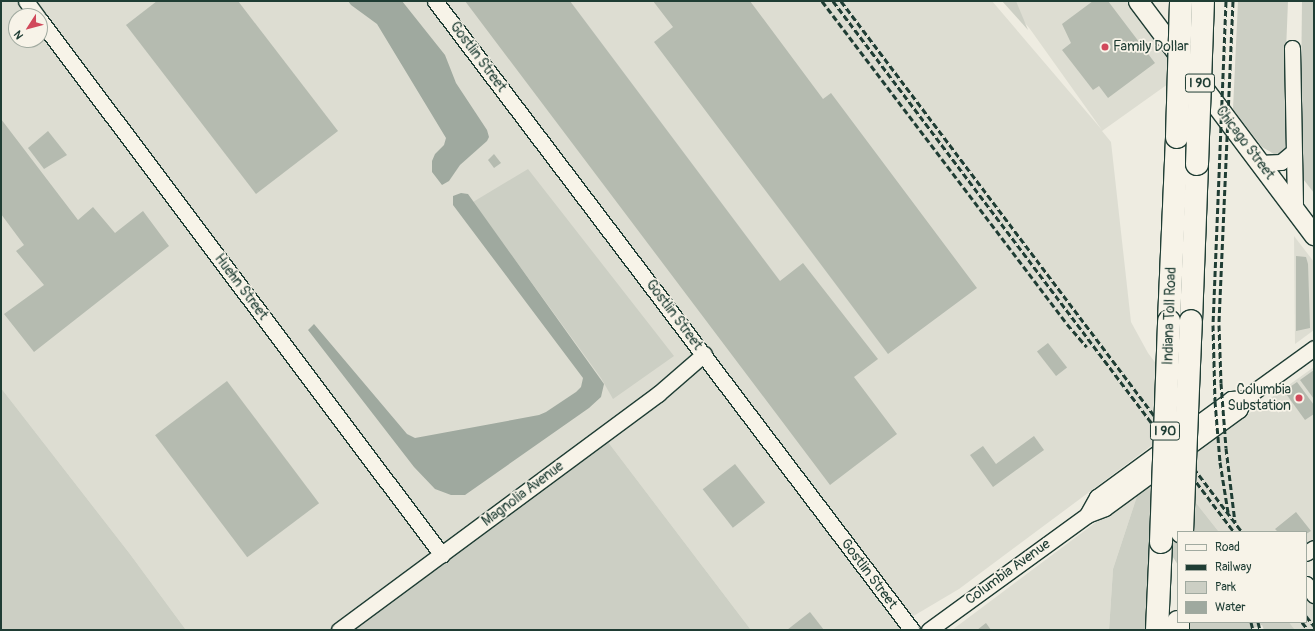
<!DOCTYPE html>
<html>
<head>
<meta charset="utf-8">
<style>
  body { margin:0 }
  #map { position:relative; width:1315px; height:631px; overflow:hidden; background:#eeece1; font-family:Pangolin,sans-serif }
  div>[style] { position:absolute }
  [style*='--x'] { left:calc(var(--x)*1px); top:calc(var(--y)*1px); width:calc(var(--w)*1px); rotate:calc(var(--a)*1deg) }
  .built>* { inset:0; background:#ddddd2 }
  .green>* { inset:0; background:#cccfc4 }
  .water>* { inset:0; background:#9fa99f }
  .building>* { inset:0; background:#b5bbb0; transform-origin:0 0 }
  .roads { filter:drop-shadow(1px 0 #1f3d34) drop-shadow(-1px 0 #1f3d34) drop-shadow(0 1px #1f3d34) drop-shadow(0 -1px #1f3d34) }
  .minor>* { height:15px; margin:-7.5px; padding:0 7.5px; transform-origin:7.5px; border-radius:7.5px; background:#f7f3e8 }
  .major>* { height:19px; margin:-9.5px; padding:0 9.5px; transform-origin:9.5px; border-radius:9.5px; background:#f7f3e8 }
  .highway>* { height:22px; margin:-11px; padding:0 11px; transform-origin:11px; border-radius:11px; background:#f7f3e8 }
  .rail>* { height:3px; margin-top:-1.5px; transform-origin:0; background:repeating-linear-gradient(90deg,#1f3d34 0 6px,transparent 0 9px) }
  .bridges { filter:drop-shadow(1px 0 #1f3d34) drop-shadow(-1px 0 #1f3d34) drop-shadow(0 1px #1f3d34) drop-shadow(0 -1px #1f3d34) }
  .highway-bridge>* { height:22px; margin:-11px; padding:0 11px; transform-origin:11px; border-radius:11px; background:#f7f3e8 }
  .dots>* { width:11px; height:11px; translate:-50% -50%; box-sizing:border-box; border:2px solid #f7f3e8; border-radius:50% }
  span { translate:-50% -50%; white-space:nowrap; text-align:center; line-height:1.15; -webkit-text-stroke:3.5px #f7f3e8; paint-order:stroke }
  .shield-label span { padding:1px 3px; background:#f7f3e8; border:1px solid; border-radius:3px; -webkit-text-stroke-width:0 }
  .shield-label { font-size:13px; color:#1f3d34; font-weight:700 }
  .poi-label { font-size:14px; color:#1f3d34 }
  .left { translate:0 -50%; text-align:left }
  .right { translate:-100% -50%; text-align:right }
  .street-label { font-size:14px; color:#1f3d34 }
  .frame { position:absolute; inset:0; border:2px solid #1f3d34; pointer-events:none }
  .legend { position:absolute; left:1177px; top:531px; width:130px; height:92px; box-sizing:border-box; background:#f7f3e8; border:1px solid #a1aaa0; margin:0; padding:5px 7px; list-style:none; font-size:12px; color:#1f3d34 }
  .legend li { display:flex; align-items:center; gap:8px; height:20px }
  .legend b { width:20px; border:1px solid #a1aaa0 }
  .north { position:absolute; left:8px; top:8px; width:40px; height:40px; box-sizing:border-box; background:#f7f3e8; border:1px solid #a1aaa0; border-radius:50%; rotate:234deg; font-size:11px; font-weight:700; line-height:16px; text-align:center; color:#1f3d34 }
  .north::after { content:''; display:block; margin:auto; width:14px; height:18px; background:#d1495b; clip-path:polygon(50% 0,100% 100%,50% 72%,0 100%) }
</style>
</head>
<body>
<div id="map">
  <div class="built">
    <div style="clip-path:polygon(evenodd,1px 1px,992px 1px,1102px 130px,1030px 29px,1006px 1px,1138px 1px,1189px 69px,1102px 131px,1111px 142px,1131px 322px,1148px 353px,1194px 414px,959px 589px,905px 621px,912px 630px,751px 630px,602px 434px,339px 630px,186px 630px,130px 554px,1px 388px,1px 1px,16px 16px,40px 16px,40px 40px,16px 40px,16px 16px)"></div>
    <div style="clip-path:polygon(1294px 236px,1314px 262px,1314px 330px,1295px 344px)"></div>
    <div style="clip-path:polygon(1314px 367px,1314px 548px,1306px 553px,1306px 532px,1219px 532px,1170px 470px)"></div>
    <div style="clip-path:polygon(1139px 490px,1113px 569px,1109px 630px,952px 630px)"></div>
    <div style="clip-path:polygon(1306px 595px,1314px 606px,1314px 630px,1295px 630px,1289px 622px,1306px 622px)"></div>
  </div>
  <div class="green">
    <div style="clip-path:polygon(1002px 1px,1016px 1px,1028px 30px)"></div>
    <div style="clip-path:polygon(1238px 1px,1288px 1px,1286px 51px,1286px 144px,1285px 151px,1279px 155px,1274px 154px,1262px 147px,1233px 109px)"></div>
    <div style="clip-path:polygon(1302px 1px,1314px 1px,1314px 193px,1300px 175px)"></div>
    <div style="clip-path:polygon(528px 169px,674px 356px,613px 399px,601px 378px,473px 202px)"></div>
    <div style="clip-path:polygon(1px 388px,130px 554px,186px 630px,1px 630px)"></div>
    <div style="clip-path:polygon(602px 434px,751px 630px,339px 630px)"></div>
    <div style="clip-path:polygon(1170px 470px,1219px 532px,1178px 532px,1178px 565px,1169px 551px,1147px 630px,1109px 630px,1113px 569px,1139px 490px)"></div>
    <div style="clip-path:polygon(1188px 622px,1289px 622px,1295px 630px,1264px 630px,1262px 625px,1248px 630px,1188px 630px)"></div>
  </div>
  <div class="water">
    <div style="clip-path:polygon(348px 1px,402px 1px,445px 55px,456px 83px,487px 130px,489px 137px,487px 141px,460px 165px,449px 181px,442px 185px,432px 172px,432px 161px,435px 154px,444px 145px,446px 138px,377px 24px,351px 5px)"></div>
    <div style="clip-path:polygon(461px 193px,468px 194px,604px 384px,601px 397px,589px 408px,465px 495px,451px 495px,435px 489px,414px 467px,308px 330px,314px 324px,407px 434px,415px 438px,539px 415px,546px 412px,576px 392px,581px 387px,583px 378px,453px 205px,453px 196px)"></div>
  </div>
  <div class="building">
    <div style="clip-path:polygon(157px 1px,238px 1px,338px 131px,256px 194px,126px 25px)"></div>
    <div style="clip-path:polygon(465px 1px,570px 1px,780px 281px,803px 263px,878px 359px,854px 377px,897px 434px,830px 485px)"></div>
    <div style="clip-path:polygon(653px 1px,750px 1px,823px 99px,831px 93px,977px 288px,888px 354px,654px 42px,673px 27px)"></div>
    <div style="clip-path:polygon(1093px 1px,1108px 1px,1155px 63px,1108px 98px,1099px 86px,1093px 90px,1062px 50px,1071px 43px,1062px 24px)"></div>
    <div style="clip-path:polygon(1px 119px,78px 220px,93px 207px,115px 233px,143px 211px,169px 246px,34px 352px,4px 314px,44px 285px,16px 251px,24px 245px,1px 214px)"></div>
    <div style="clip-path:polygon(48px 131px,67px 155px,44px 169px,28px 148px)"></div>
    <div style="clip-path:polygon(494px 154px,501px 163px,494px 168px,488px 160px)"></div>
    <div style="clip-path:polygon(1296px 256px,1306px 257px,1308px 264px,1310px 328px,1296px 331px)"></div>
    <div style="left:1048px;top:343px;width:31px;height:14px;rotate:52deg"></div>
    <div style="clip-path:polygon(1314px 370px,1314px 399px,1300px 380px)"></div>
    <div style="left:227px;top:381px;width:153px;height:90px;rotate:53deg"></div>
    <div style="clip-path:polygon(1297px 382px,1314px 405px,1314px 414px,1305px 420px,1284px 391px)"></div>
    <div style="clip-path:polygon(1034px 436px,1044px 450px,993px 487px,970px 455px,983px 446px,996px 464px)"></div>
    <div style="left:735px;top:464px;width:49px;height:41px;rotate:52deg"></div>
    <div style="clip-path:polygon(1296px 512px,1311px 531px,1306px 534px,1306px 532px,1278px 532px,1275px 529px)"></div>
    <div style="clip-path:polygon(810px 612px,824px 630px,787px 630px)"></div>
    <div style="clip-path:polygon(986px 623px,991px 630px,977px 630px)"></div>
  </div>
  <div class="roads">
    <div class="minor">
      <div style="--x:26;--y:1;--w:19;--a:54"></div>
      <div style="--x:435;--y:1;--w:789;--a:52.83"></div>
      <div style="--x:40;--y:20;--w:669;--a:53.08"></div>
      <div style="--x:1292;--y:48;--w:161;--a:88.9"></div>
      <div style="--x:1260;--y:163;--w:21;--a:-3"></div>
      <div style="--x:1281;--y:162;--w:16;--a:-40"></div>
      <div style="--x:1087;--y:515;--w:21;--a:-61"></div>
      <div style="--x:1097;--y:497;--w:88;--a:-36.2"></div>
      <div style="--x:1168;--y:445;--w:78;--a:-36.1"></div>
      <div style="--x:1231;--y:399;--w:14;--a:-4"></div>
      <div style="--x:1306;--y:553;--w:9;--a:-32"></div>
      <div style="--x:1306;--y:584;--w:14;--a:54"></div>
      <div style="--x:339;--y:630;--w:397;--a:-36.5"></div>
      <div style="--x:658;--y:394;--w:61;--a:-41"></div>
      <div style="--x:929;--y:630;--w:195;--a:-36"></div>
      <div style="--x:1087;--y:515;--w:19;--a:-21"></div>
      <div style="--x:1105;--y:508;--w:69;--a:-36.2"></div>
      <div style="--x:1161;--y:467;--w:97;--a:-36.2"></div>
      <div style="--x:1239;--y:410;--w:13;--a:-63"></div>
      <div style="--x:1245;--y:398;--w:85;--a:-35.9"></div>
    </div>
    <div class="major">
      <div style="--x:1138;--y:1;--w:293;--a:53.1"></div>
    </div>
    <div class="highway">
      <div style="--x:1169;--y:321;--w:184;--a:-87.5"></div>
      <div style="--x:1191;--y:321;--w:157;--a:-87.8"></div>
      <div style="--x:1157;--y:630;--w:88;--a:-87.4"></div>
      <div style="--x:1178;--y:630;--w:8;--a:-90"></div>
    </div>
  </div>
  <div class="rail">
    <div style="--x:822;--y:1;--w:405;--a:52.8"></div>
    <div style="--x:1067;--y:324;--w:30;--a:49"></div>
    <div style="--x:833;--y:1;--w:665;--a:52.94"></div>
    <div style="--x:841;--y:1;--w:665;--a:52.94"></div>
    <div style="--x:1226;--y:1;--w:324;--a:92.3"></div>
    <div style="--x:1213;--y:325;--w:76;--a:88.5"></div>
    <div style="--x:1215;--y:401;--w:61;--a:85.3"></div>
    <div style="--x:1220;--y:462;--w:51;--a:80.9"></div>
    <div style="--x:1233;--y:1;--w:324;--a:92.5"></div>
    <div style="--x:1219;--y:325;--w:58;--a:88"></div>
    <div style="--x:1221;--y:383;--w:65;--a:85.6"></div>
    <div style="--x:1226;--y:448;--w:75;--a:83.1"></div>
    <div style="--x:1306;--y:616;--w:13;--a:51"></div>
    <div style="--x:1251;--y:622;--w:8;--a:76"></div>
    <div style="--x:1258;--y:622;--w:8;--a:76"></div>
    <div style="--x:1302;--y:622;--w:10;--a:53"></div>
  </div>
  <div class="bridges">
    <div class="highway-bridge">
      <div style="--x:1177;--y:137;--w:136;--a:-88.3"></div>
      <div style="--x:1197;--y:164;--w:162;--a:-87.9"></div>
      <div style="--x:1182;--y:532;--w:211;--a:-87.6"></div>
      <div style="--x:1161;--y:542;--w:221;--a:-87.9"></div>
    </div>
  </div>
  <div class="dots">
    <div style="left:1105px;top:47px;background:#d1495b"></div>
    <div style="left:1299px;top:398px;background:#d1495b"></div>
  </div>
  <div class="shield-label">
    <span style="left:1200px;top:83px">I 90</span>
    <span style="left:1165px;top:431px">I 90</span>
  </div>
  <div class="poi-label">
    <span class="left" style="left:1113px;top:47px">Family Dollar</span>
    <span class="right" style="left:1291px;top:398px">Columbia<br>Substation</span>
  </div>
  <div class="street-label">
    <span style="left:478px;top:57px;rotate:53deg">Gostlin Street</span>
    <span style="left:1245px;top:143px;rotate:53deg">Chicago Street</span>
    <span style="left:241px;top:287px;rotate:53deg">Huehn Street</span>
    <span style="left:674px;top:315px;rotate:53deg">Gostlin Street</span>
    <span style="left:1170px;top:316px;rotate:-88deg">Indiana Toll Road</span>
    <span style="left:523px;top:494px;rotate:-37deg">Magnolia Avenue</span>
    <span style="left:1008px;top:572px;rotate:-36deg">Columbia Avenue</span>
    <span style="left:869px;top:574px;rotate:53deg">Gostlin Street</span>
  </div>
  <div class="frame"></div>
  <ul class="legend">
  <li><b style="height:5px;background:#f7f3e8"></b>Road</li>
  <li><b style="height:5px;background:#1f3d34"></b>Railway</li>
  <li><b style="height:11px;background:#cccfc4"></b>Park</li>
  <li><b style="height:11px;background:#9fa99f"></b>Water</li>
  </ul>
  <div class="north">N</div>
</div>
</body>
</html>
